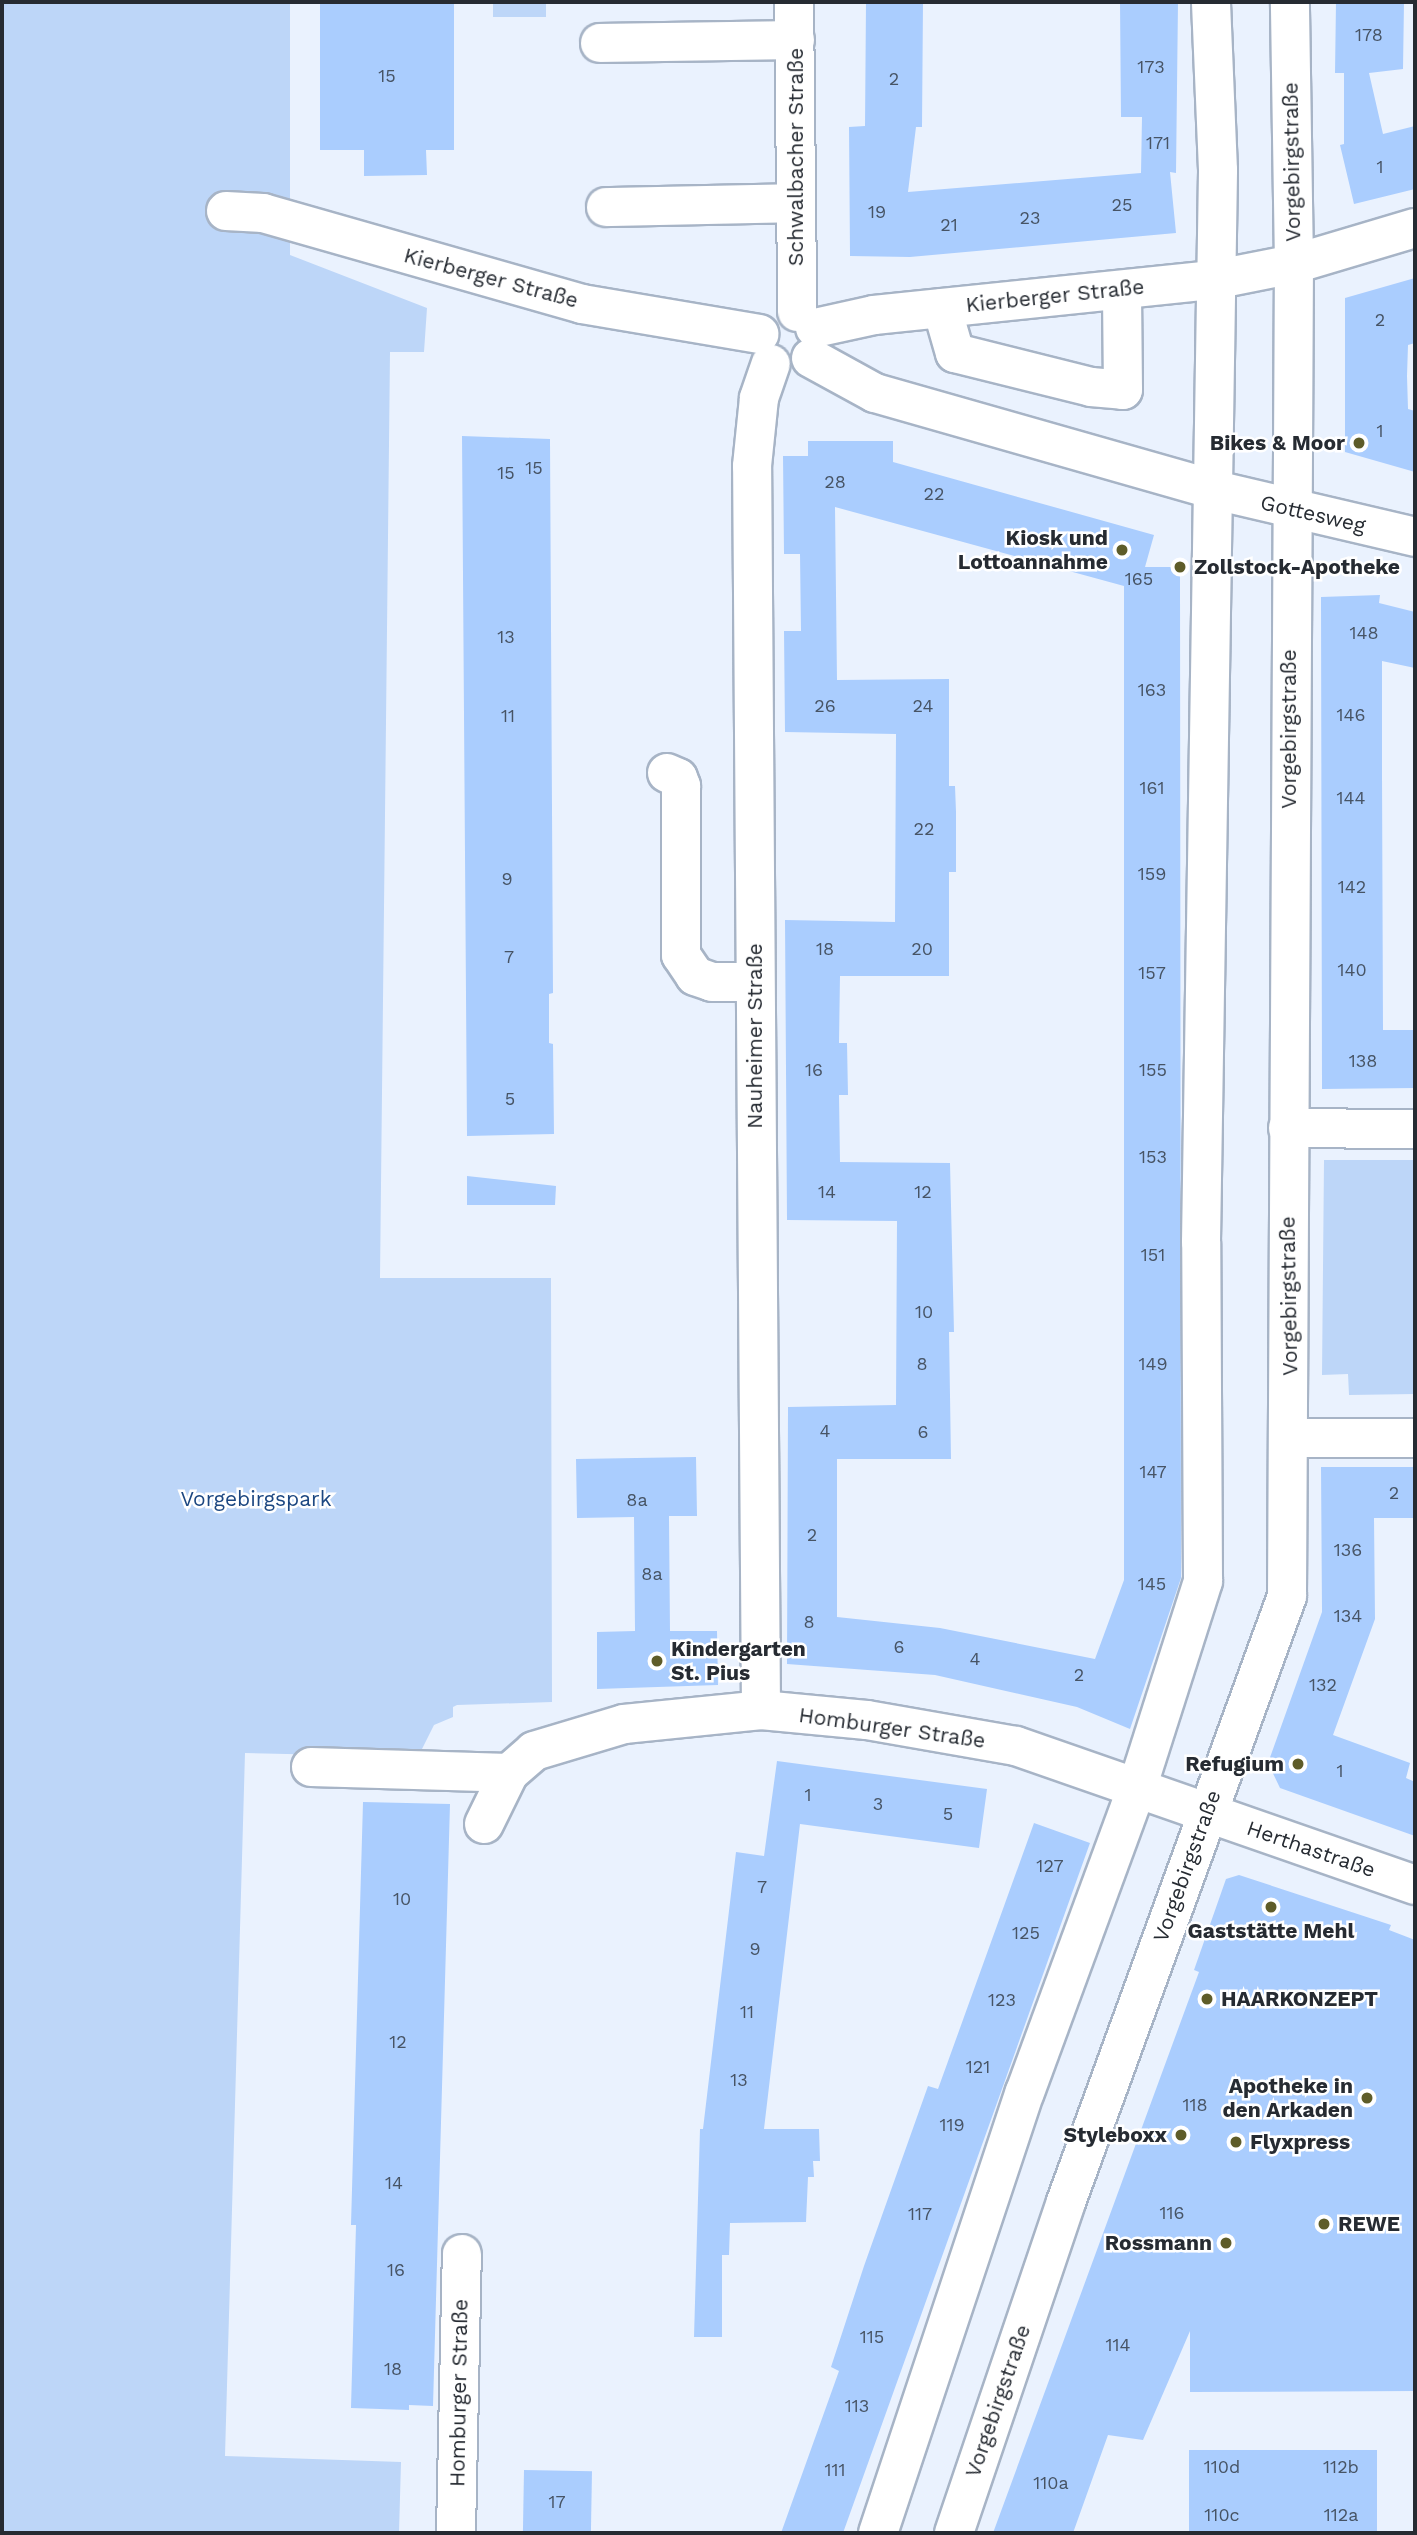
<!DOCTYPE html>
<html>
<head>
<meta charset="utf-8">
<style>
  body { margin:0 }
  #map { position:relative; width:1417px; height:2535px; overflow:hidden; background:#eaf2fe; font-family:"Work Sans",sans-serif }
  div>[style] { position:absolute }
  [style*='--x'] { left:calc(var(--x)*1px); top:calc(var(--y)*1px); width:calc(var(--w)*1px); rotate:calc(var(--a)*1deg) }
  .green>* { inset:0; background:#bdd6f8; transform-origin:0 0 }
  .building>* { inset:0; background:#aacdfe; transform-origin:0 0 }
  .roads { filter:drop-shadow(2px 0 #a7b4c6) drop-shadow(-2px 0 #a7b4c6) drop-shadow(0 2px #a7b4c6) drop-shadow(0 -2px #a7b4c6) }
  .minor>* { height:38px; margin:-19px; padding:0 19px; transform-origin:19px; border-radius:19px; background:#fff }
  .major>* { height:38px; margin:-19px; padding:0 19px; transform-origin:19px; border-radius:19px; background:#fff }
  .dots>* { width:19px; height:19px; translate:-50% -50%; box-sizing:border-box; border:4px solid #fff; border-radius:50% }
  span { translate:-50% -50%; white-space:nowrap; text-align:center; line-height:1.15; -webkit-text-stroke:5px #fff; paint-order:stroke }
  .number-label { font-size:18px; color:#475465 }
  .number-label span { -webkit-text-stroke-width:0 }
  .street-label { font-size:21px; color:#262b32 }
  .poi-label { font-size:21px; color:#262b32; font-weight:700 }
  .right { translate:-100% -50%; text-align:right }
  .left { translate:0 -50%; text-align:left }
  .park-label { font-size:21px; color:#1c4781 }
  .frame { position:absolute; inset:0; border:4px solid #262b32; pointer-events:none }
</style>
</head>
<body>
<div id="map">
  <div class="green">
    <div style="clip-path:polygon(2px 2px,290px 2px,290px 255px,427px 308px,424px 352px,390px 352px,380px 1278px,551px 1278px,552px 1702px,457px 1705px,453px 1707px,453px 1717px,434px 1725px,418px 1757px,245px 1753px,225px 2456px,401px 2462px,399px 2533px,2px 2533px)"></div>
    <div style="left:493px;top:2px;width:53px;height:15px"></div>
    <div style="clip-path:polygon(1324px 1160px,1415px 1160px,1415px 1394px,1349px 1395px,1348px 1374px,1322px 1375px)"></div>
  </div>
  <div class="building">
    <div style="clip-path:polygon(320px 2px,454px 2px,454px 150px,426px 150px,427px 175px,364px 176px,364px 150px,320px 150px)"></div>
    <div style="clip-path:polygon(866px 2px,923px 2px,922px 127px,916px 127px,908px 192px,1141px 173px,1142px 117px,1121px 117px,1120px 2px,1178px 2px,1176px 173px,1170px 172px,1176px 233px,910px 257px,850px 256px,849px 127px,865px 126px)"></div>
    <div style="clip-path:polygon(1336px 2px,1404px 2px,1403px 69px,1369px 73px,1383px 134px,1415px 126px,1415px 189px,1354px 204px,1340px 145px,1344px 144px,1344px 73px,1335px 73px)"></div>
    <div style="clip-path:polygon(1415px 278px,1415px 343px,1408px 345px,1407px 376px,1408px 409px,1415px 411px,1415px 472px,1345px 452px,1345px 298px)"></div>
    <div style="clip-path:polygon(462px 436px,550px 439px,553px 993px,549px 994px,549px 1043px,553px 1044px,554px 1134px,467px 1136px)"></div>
    <div style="clip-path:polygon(evenodd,808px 441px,893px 441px,893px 462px,1154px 535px,1145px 567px,1180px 567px,1181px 1578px,1130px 1729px,1077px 1707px,935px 1675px,787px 1664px,788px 1407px,896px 1405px,897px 1221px,787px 1220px,785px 920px,895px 922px,896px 734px,785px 732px,784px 631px,801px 631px,800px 554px,784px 554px,783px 456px,808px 456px,808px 441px,835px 507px,1124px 586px,1124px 1580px,1095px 1659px,940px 1628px,837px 1617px,837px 1459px,951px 1459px,949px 1332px,954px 1332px,950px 1163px,840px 1162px,839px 1095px,848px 1095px,847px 1043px,839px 1043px,840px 976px,949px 976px,949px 872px,956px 872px,956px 812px,955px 786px,949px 786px,949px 679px,837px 680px,835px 507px)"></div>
    <div style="clip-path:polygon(1380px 595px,1379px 603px,1415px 612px,1415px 668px,1382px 661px,1382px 772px,1383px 1030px,1415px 1030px,1415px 1088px,1322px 1089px,1321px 597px)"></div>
    <div style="clip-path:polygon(467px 1176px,556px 1186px,555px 1205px,467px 1205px)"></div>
    <div style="clip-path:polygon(696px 1457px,697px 1516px,669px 1516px,670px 1631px,717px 1631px,718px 1685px,597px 1689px,597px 1632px,635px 1631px,634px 1517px,577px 1518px,576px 1459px)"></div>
    <div style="clip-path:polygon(1321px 1467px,1415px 1467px,1415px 1518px,1374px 1518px,1375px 1619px,1333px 1735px,1410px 1763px,1406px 1778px,1415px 1782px,1415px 1836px,1280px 1788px,1268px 1763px,1322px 1612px)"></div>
    <div style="clip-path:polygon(777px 1761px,987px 1789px,979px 1848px,800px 1824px,764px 2129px,819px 2129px,820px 2161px,813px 2161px,814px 2177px,808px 2177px,806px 2222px,730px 2223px,729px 2255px,722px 2255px,722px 2337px,694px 2337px,700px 2129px,703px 2129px,736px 1852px,764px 1856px)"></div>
    <div style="clip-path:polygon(363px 1802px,450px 1804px,433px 2406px,409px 2405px,409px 2410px,351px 2408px,356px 2225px,351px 2225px)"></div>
    <div style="clip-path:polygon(1034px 1823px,1090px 1843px,843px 2533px,781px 2533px,839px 2371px,831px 2367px,864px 2266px,928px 2086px,938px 2089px)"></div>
    <div style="clip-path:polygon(1239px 1875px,1391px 1925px,1389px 1930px,1415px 1940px,1415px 2391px,1190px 2392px,1190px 2331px,1143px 2440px,1108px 2435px,1073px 2533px,993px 2533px,1199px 1972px,1194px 1970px,1226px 1879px)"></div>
    <div style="left:1189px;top:2450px;width:188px;height:83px"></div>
    <div style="left:524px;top:2470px;width:68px;height:63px;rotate:1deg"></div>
  </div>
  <div class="roads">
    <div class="minor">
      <div style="--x:794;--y:2;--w:310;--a:89.4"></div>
      <div style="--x:600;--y:43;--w:195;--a:-0.9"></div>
      <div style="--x:606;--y:207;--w:189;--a:-1.2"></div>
      <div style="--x:226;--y:211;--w:37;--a:3"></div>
      <div style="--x:263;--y:213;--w:332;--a:15.9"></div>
      <div style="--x:582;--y:304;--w:180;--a:9.6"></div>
      <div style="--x:942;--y:308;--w:47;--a:73.9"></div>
      <div style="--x:955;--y:353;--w:140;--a:14"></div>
      <div style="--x:1091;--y:387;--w:32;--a:5"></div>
      <div style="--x:1123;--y:390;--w:100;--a:-90.6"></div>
      <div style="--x:815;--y:328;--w:60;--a:-12.4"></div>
      <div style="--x:874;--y:315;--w:341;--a:-5.9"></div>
      <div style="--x:1213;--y:280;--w:83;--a:-11.2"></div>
      <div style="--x:1294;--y:264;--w:126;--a:-16.6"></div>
      <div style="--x:811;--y:358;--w:73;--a:28.7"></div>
      <div style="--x:875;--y:393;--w:349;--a:15.9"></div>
      <div style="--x:1211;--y:489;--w:210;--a:13.2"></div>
      <div style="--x:667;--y:773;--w:12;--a:24"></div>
      <div style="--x:678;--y:778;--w:9;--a:69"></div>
      <div style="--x:681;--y:786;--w:169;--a:90"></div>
      <div style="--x:681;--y:955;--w:25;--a:56"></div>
      <div style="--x:695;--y:976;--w:18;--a:19"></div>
      <div style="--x:712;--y:982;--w:42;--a:0"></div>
      <div style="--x:1288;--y:1128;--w:127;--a:0.5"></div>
      <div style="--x:1290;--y:1438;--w:125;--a:0"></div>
      <div style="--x:761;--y:1710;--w:1244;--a:-90.41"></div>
      <div style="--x:752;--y:466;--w:68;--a:-84.1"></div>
      <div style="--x:759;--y:398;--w:36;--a:-71"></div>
      <div style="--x:311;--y:1767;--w:198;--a:1.7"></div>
      <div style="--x:484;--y:1824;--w:57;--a:-63.9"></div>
      <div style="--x:509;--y:1773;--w:33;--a:-41"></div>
      <div style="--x:534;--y:1751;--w:94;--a:-16.7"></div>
      <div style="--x:624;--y:1724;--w:138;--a:-5.8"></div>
      <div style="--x:761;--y:1710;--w:106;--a:5.4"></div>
      <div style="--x:867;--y:1720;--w:151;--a:9.9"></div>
      <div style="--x:1016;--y:1746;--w:423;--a:19.2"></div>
      <div style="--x:456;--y:2533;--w:279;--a:-88.8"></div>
    </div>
    <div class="major">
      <div style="--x:878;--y:2533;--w:465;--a:-71.6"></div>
      <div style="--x:1025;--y:2092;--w:327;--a:-69.8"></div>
      <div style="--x:1138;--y:1785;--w:214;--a:-72.3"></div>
      <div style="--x:1203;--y:1581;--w:339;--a:-90.3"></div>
      <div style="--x:1201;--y:1242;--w:1072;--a:-89.09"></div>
      <div style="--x:1218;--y:170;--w:168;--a:-92.4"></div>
      <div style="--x:954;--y:2533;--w:349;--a:-71.3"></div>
      <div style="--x:1066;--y:2202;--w:645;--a:-69.96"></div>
      <div style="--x:1287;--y:1596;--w:1332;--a:-89.7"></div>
      <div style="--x:1294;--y:264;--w:262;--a:-90.9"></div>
    </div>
  </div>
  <div class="dots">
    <div style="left:1359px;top:443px;background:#5e5c29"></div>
    <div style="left:1122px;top:550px;background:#5e5c29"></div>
    <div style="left:1180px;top:567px;background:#5e5c29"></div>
    <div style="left:657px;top:1661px;background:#5e5c29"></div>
    <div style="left:1298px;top:1764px;background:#5e5c29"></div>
    <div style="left:1271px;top:1907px;background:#5e5c29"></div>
    <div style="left:1207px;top:1999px;background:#5e5c29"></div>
    <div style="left:1367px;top:2098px;background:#5e5c29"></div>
    <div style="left:1181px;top:2135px;background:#5e5c29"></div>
    <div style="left:1236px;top:2142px;background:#5e5c29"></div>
    <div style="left:1324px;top:2224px;background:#5e5c29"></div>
    <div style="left:1226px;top:2243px;background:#5e5c29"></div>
  </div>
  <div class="number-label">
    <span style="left:1369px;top:35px">178</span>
    <span style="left:1151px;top:67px">173</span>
    <span style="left:387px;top:76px">15</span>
    <span style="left:894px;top:79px">2</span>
    <span style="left:1158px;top:143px">171</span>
    <span style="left:1380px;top:167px">1</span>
    <span style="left:1122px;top:205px">25</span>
    <span style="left:877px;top:212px">19</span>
    <span style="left:1030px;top:218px">23</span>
    <span style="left:949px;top:225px">21</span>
    <span style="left:1380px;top:320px">2</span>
    <span style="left:1380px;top:431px">1</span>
    <span style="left:534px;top:468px">15</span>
    <span style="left:506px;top:473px">15</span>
    <span style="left:835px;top:482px">28</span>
    <span style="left:934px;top:494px">22</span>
    <span style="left:1139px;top:579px">165</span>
    <span style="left:1364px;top:633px">148</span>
    <span style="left:506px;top:637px">13</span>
    <span style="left:1152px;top:690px">163</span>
    <span style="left:825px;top:706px">26</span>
    <span style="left:923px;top:706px">24</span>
    <span style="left:1351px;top:715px">146</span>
    <span style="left:508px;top:716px">11</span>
    <span style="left:1152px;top:788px">161</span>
    <span style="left:1351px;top:798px">144</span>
    <span style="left:924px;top:829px">22</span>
    <span style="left:1152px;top:874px">159</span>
    <span style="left:507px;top:879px">9</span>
    <span style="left:1352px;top:887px">142</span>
    <span style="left:825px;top:949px">18</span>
    <span style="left:922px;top:949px">20</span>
    <span style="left:509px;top:957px">7</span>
    <span style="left:1352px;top:970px">140</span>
    <span style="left:1152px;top:973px">157</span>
    <span style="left:1363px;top:1061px">138</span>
    <span style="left:814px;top:1070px">16</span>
    <span style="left:1153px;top:1070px">155</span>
    <span style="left:510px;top:1099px">5</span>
    <span style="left:1153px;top:1157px">153</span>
    <span style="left:827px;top:1192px">14</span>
    <span style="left:923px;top:1192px">12</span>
    <span style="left:1153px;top:1255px">151</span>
    <span style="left:924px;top:1312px">10</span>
    <span style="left:922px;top:1364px">8</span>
    <span style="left:1153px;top:1364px">149</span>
    <span style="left:825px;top:1431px">4</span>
    <span style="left:923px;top:1432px">6</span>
    <span style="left:1153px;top:1472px">147</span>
    <span style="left:1394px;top:1493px">2</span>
    <span style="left:637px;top:1500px">8a</span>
    <span style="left:812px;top:1535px">2</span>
    <span style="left:1348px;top:1550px">136</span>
    <span style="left:652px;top:1574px">8a</span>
    <span style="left:1152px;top:1584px">145</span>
    <span style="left:1348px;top:1616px">134</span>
    <span style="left:809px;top:1622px">8</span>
    <span style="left:899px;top:1647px">6</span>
    <span style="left:975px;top:1659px">4</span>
    <span style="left:1079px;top:1675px">2</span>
    <span style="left:1323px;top:1685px">132</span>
    <span style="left:1340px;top:1771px">1</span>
    <span style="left:808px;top:1795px">1</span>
    <span style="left:878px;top:1804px">3</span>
    <span style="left:948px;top:1814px">5</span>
    <span style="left:1050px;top:1866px">127</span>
    <span style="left:762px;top:1887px">7</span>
    <span style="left:402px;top:1899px">10</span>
    <span style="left:1026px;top:1933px">125</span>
    <span style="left:755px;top:1949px">9</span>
    <span style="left:1002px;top:2000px">123</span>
    <span style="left:747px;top:2012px">11</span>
    <span style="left:398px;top:2042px">12</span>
    <span style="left:978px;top:2067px">121</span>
    <span style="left:739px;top:2080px">13</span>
    <span style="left:1195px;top:2105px">118</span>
    <span style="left:952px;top:2125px">119</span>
    <span style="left:394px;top:2183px">14</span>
    <span style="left:1172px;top:2213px">116</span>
    <span style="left:920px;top:2214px">117</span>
    <span style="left:396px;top:2270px">16</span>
    <span style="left:872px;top:2337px">115</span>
    <span style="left:1118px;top:2345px">114</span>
    <span style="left:393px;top:2369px">18</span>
    <span style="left:857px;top:2406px">113</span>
    <span style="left:1222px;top:2467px">110d</span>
    <span style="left:1341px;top:2467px">112b</span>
    <span style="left:835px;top:2470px">111</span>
    <span style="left:1051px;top:2483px">110a</span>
    <span style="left:557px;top:2502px">17</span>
    <span style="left:1222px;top:2515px">110c</span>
    <span style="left:1341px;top:2515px">112a</span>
  </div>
  <div class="street-label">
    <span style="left:796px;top:157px;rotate:-90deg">Schwalbacher Straße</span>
    <span style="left:1292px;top:162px;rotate:-91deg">Vorgebirgstraße</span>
    <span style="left:491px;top:278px;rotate:15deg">Kierberger Straße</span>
    <span style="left:1055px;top:296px;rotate:-6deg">Kierberger Straße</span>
    <span style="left:1313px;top:514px;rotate:13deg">Gottesweg</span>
    <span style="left:1289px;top:729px;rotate:-90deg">Vorgebirgstraße</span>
    <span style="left:755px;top:1036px;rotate:-90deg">Nauheimer Straße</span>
    <span style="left:1289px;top:1296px;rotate:-91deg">Vorgebirgstraße</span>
    <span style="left:892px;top:1728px;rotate:8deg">Homburger Straße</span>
    <span style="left:1311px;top:1849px;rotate:19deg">Herthastraße</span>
    <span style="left:1187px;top:1866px;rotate:-70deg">Vorgebirgstraße</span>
    <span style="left:459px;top:2393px;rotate:-89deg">Homburger Straße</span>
    <span style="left:998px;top:2401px;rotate:-71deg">Vorgebirgstraße</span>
  </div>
  <div class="poi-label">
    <span class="right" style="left:1345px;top:443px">Bikes &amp; Moor</span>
    <span class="right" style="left:1108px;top:550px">Kiosk und<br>Lottoannahme</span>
    <span class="left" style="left:1194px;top:567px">Zollstock-Apotheke</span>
    <span class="left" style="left:671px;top:1661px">Kindergarten<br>St. Pius</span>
    <span class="right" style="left:1284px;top:1764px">Refugium</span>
    <span style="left:1271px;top:1931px">Gaststätte Mehl</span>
    <span class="left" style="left:1221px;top:1999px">HAARKONZEPT</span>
    <span class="right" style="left:1353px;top:2098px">Apotheke in<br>den Arkaden</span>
    <span class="right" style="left:1167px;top:2135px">Styleboxx</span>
    <span class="left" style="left:1250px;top:2142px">Flyxpress</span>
    <span class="left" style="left:1338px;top:2224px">REWE</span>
    <span class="right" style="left:1212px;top:2243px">Rossmann</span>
  </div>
  <div class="park-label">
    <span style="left:256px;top:1499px">Vorgebirgspark</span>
  </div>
  <div class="frame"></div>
</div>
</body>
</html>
